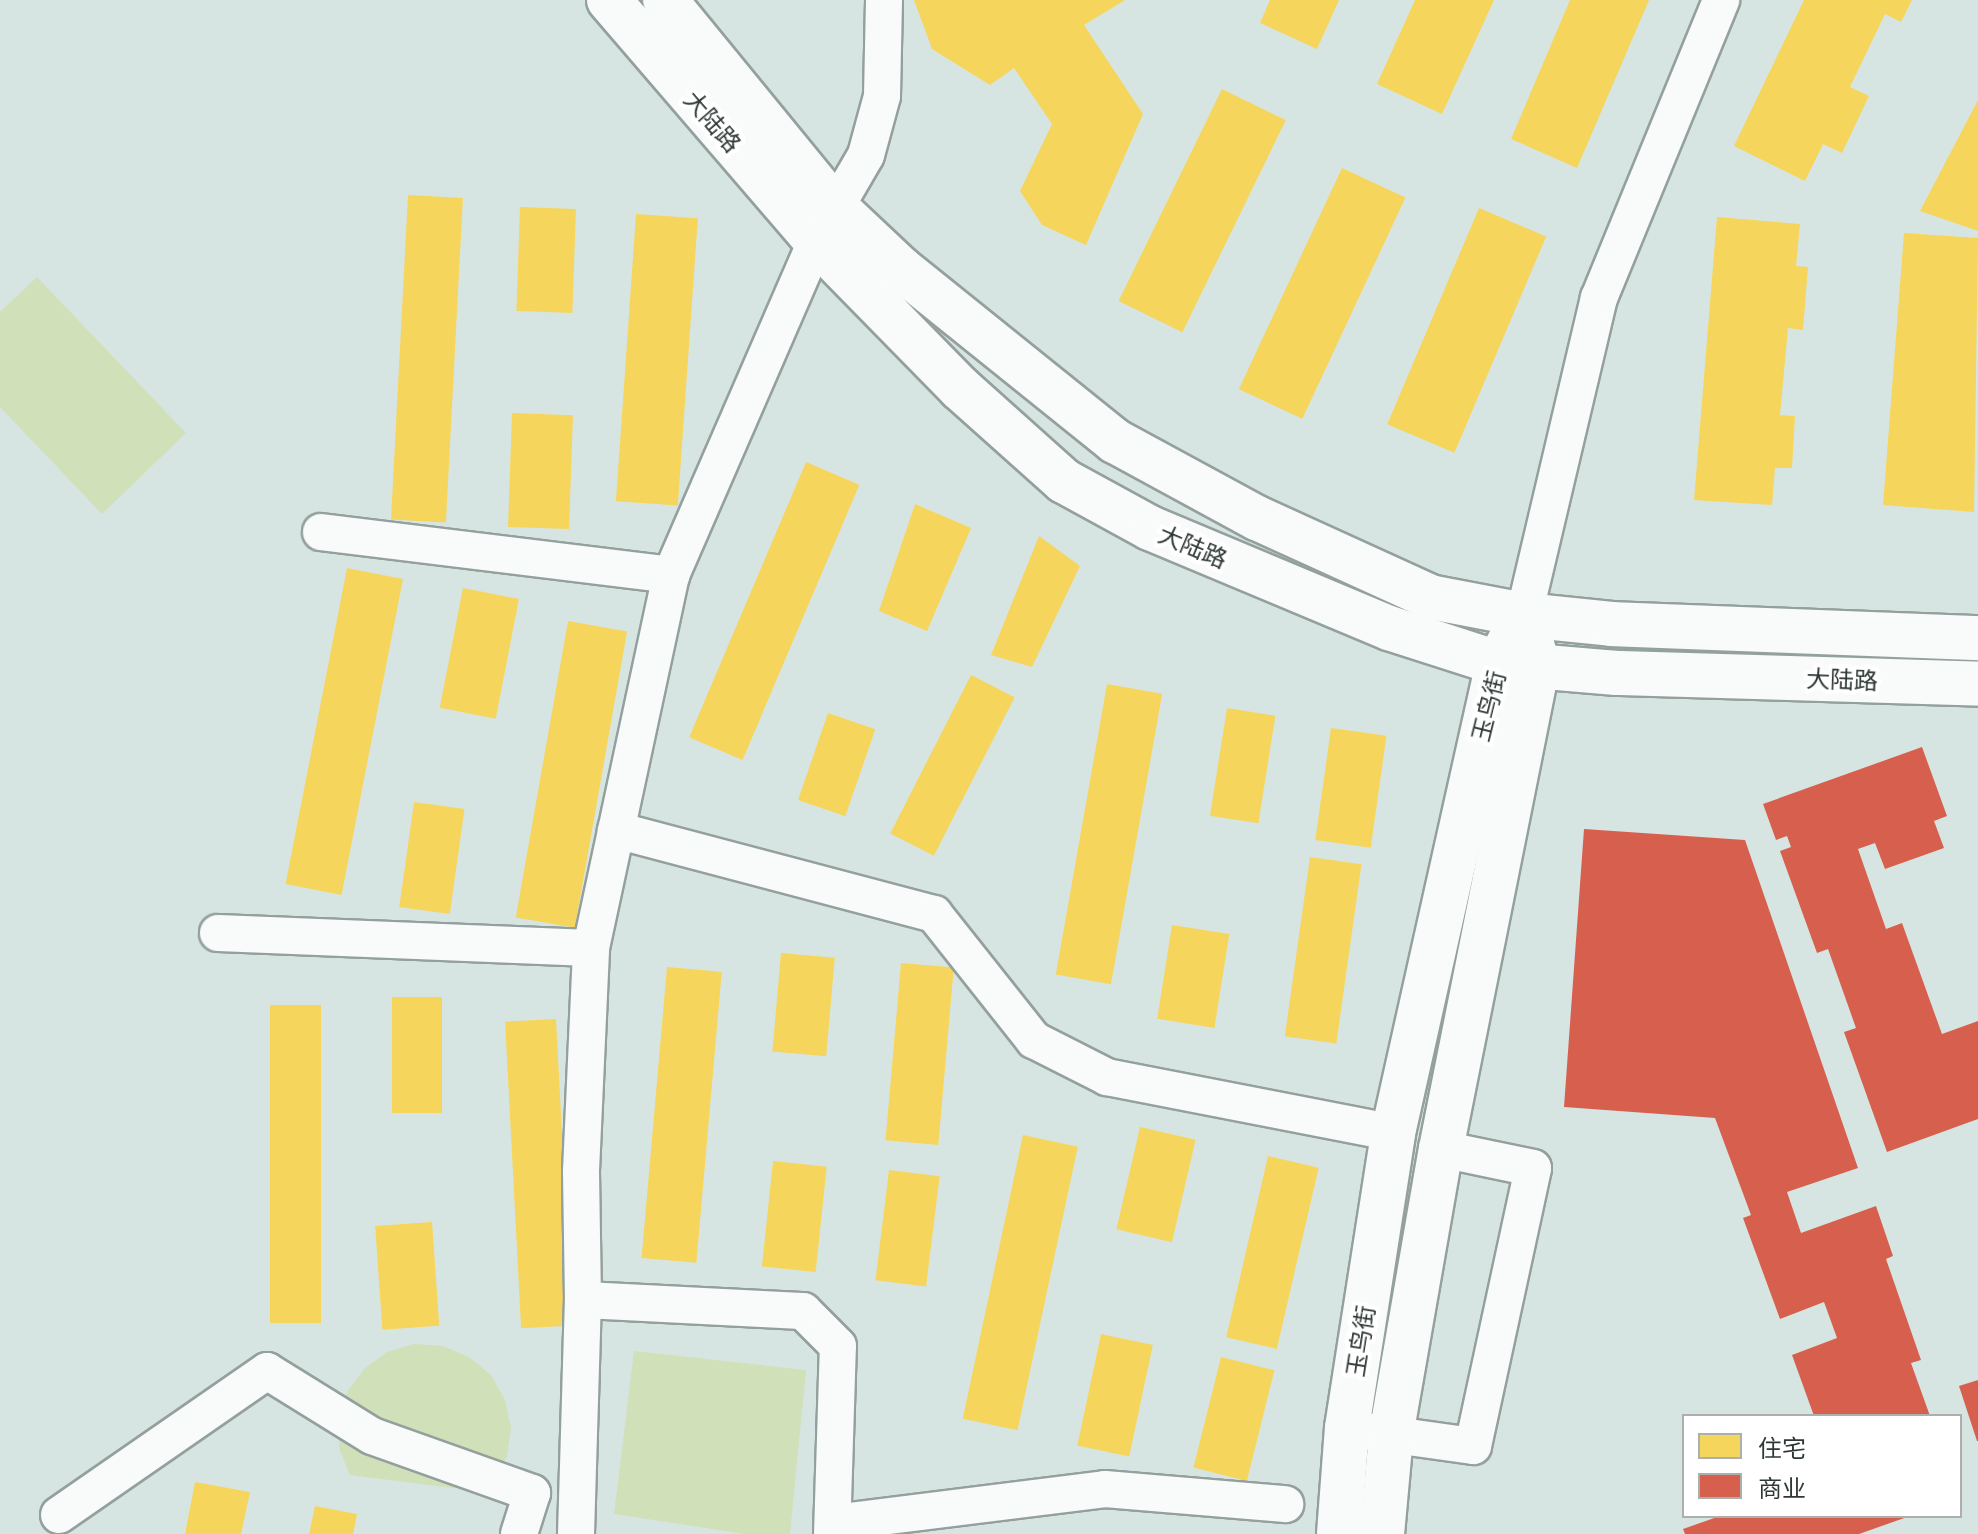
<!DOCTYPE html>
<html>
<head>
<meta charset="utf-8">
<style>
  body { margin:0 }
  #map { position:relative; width:1978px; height:1534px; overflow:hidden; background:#d7e5e2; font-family:Lato,"Noto Sans SC",sans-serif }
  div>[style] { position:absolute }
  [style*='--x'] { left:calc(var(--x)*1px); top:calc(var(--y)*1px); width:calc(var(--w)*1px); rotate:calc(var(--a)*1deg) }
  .green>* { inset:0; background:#d0e0b8 }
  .homes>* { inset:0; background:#f6d55c; transform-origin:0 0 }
  .shops>* { inset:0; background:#d6604d }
  .roads { filter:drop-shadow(2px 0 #94a09d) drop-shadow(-2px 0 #94a09d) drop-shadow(0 2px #94a09d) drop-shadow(0 -2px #94a09d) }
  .minor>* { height:36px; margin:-18px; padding:0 18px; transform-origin:18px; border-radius:18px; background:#f9fbfb }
  .major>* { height:44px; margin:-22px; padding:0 22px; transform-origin:22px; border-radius:22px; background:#f9fbfb }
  span { translate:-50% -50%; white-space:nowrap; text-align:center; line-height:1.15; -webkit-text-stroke:8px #fff; paint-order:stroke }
  .street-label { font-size:24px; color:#2e3835 }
  .legend { position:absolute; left:1682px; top:1414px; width:280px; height:104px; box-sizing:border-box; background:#fff; border:2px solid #abafae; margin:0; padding:10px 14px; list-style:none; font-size:24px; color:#2e3835 }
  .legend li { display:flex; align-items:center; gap:16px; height:40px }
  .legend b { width:40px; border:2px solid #abafae }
</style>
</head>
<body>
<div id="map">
  <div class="green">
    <div style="clip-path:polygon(37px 277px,186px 433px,102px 514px,0 407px,0 312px)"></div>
    <div style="clip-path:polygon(414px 1344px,443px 1346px,469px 1357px,491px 1375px,505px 1400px,511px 1428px,507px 1456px,494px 1482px,452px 1488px,350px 1475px,339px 1448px,339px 1420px,347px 1392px,364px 1369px,387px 1352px)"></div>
    <div style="clip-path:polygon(634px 1351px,806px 1370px,790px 1534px,745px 1534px,614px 1514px)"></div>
  </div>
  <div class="homes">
    <div style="clip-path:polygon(914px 0,1125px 0,1084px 25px,1143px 114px,1086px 245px,1042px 225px,1020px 191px,1052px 124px,1014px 68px,990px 85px,932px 49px)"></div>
    <div style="clip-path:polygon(1270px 0,1339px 0,1317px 49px,1260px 23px)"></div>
    <div style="clip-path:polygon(1415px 0,1494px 0,1442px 114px,1377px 84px)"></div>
    <div style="clip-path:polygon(1570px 0,1649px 0,1577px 168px,1511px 139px)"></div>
    <div style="clip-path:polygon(1804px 0,1912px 0,1901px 22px,1885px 14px,1850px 87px,1869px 96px,1842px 153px,1823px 144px,1805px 181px,1734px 146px)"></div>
    <div style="left:1222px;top:89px;width:71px;height:236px;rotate:26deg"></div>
    <div style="clip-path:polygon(1978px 100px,1978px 231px,1920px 211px)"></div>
    <div style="left:1342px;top:168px;width:70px;height:244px;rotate:25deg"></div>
    <div style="left:408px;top:195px;width:55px;height:325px;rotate:3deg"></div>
    <div style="left:520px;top:207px;width:56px;height:104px;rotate:2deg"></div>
    <div style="left:1479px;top:208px;width:73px;height:235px;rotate:23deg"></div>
    <div style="left:636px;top:214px;width:62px;height:288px;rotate:4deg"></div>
    <div style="clip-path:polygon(1717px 217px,1800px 224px,1796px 266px,1808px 267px,1803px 330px,1788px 328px,1780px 415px,1795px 416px,1792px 468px,1775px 468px,1772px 505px,1694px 500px)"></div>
    <div style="clip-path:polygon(1904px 233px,1978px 238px,1974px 512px,1883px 505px)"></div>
    <div style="left:512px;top:413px;width:61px;height:114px;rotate:2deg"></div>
    <div style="left:806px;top:462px;width:58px;height:299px;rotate:23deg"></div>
    <div style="clip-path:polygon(915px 504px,971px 528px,927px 631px,879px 611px)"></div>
    <div style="clip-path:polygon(1039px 536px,1080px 566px,1032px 667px,991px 655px)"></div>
    <div style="left:347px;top:568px;width:57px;height:322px;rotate:11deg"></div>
    <div style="left:463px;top:588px;width:57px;height:122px;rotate:11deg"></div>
    <div style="left:568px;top:621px;width:60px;height:301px;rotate:10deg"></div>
    <div style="left:971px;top:675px;width:49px;height:178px;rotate:27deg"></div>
    <div style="left:1107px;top:684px;width:56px;height:295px;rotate:10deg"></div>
    <div style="left:1227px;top:708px;width:49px;height:109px;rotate:9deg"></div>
    <div style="left:828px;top:713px;width:50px;height:92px;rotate:19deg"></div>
    <div style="left:1331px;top:728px;width:56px;height:113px;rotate:8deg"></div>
    <div style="left:414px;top:802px;width:51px;height:106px;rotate:8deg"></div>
    <div style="left:1310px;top:857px;width:52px;height:181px;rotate:8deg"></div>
    <div style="left:1172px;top:925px;width:58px;height:95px;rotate:9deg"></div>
    <div style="left:781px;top:953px;width:54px;height:99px;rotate:5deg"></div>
    <div style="left:901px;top:963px;width:53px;height:178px;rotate:5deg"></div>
    <div style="left:667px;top:967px;width:55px;height:292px;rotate:5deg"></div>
    <div style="left:442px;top:997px;width:116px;height:50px;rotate:90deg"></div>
    <div style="left:270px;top:1005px;width:51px;height:318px"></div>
    <div style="left:556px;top:1019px;width:307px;height:51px;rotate:87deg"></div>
    <div style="left:1140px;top:1127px;width:57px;height:105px;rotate:13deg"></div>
    <div style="left:1023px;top:1135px;width:56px;height:290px;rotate:12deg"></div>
    <div style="left:1268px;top:1156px;width:52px;height:186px;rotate:13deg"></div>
    <div style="left:773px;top:1161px;width:54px;height:106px;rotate:6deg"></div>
    <div style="left:889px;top:1170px;width:51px;height:111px;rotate:7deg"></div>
    <div style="left:432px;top:1222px;width:104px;height:57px;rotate:86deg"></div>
    <div style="left:1101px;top:1334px;width:53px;height:114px;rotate:12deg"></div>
    <div style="left:1221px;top:1357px;width:55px;height:114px;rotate:14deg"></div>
    <div style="clip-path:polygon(195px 1482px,250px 1492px,241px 1534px,185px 1534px)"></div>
    <div style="clip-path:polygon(315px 1506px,357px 1514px,353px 1534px,309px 1534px)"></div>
  </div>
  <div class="shops">
    <div style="clip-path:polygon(1922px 747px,1947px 816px,1934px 821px,1944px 848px,1885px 869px,1875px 843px,1858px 849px,1886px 929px,1902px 923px,1942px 1034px,1978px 1021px,1978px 1119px,1887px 1152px,1844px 1032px,1856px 1028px,1828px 949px,1817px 953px,1780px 851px,1791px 847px,1787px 836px,1776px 840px,1763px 804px)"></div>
    <div style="clip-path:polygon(1584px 829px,1745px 840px,1858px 1168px,1787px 1192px,1801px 1233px,1876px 1206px,1893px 1256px,1886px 1259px,1921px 1360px,1911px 1363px,1930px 1416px,1814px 1416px,1792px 1355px,1837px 1338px,1824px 1302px,1780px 1319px,1743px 1218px,1751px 1215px,1715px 1118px,1564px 1107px)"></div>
    <div style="clip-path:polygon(1978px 1380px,1978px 1441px,1977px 1441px,1959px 1386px)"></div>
    <div style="clip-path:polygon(1720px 1516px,1910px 1516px,1859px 1534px,1685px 1534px,1683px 1529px)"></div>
  </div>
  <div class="roads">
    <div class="minor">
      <div style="--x:321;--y:532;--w:353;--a:7"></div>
      <div style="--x:1524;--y:615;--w:326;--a:-76.7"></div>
      <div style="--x:1599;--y:298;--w:322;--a:-67.7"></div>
      <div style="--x:616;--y:830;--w:329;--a:14.8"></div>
      <div style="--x:934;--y:914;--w:161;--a:51.6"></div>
      <div style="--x:1034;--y:1040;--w:82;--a:26.9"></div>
      <div style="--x:1107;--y:1077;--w:268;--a:11"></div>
      <div style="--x:218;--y:933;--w:373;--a:2.3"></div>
      <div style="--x:1365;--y:1431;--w:109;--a:7.9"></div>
      <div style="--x:1473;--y:1446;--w:284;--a:-77.8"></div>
      <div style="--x:1533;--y:1168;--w:94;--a:-168.3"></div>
      <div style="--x:59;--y:1515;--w:253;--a:-34.7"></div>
      <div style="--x:267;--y:1371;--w:123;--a:31.8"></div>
      <div style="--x:372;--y:1436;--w:170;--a:19.6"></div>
      <div style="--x:532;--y:1493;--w:43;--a:107.6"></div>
      <div style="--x:833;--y:1523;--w:274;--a:-7.1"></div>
      <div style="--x:1105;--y:1489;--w:181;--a:4.8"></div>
      <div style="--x:576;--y:1534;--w:234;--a:-88.3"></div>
      <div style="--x:832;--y:1534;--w:188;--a:-88.2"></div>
      <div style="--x:838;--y:1346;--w:49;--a:-135"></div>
      <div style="--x:803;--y:1311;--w:220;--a:-177.1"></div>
      <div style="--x:583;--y:1300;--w:129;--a:-90.9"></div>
      <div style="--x:581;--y:1171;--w:223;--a:-87.4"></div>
      <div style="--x:591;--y:948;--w:381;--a:-77.9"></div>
      <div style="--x:671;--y:575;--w:364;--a:-66.5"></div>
      <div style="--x:816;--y:241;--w:99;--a:-59.8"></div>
      <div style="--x:866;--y:155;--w:61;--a:-74.8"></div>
      <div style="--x:882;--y:96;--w:96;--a:-88.8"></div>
    </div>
    <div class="major">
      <div style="--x:609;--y:0;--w:318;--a:49.3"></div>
      <div style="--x:816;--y:241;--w:206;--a:45.6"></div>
      <div style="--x:960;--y:388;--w:140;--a:41.8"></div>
      <div style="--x:1064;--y:481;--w:98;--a:28.7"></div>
      <div style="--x:1150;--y:528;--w:259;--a:22.7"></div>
      <div style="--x:1389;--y:628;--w:114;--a:17.8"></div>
      <div style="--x:1498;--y:663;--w:119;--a:4.8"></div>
      <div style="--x:1617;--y:673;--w:361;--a:1.7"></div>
      <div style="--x:665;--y:0;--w:265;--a:50.7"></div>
      <div style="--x:833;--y:205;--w:93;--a:43.3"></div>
      <div style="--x:901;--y:269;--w:275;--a:38.8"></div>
      <div style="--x:1115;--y:441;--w:162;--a:28.5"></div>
      <div style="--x:1257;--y:518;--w:190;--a:24.5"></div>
      <div style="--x:1430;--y:597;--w:96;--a:10.8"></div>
      <div style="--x:1524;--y:615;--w:88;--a:5.8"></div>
      <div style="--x:1612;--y:624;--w:366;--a:2.2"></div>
      <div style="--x:1339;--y:1534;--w:106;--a:-85.7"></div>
      <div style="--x:1347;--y:1428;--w:299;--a:-81.1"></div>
      <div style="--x:1393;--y:1133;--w:482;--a:-77.4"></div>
      <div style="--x:1498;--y:663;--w:27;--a:-62"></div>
      <div style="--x:1382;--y:1534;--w:99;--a:-84.8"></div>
      <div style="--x:1391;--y:1435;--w:290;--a:-80.1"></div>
      <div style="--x:1441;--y:1149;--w:494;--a:-78.7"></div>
      <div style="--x:1538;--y:665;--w:29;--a:-106"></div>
    </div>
  </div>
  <div class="street-label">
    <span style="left:713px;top:121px;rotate:49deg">大陆路</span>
    <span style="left:1193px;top:546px;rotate:23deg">大陆路</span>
    <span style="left:1842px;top:679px;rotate:2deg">大陆路</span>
    <span style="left:1488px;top:706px;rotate:-76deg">玉鸟街</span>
    <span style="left:1360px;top:1341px;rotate:-81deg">玉鸟街</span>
  </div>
  <ul class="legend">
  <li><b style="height:22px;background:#f6d55c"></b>住宅</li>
  <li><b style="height:22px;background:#d6604d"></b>商业</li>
  </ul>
</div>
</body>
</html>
